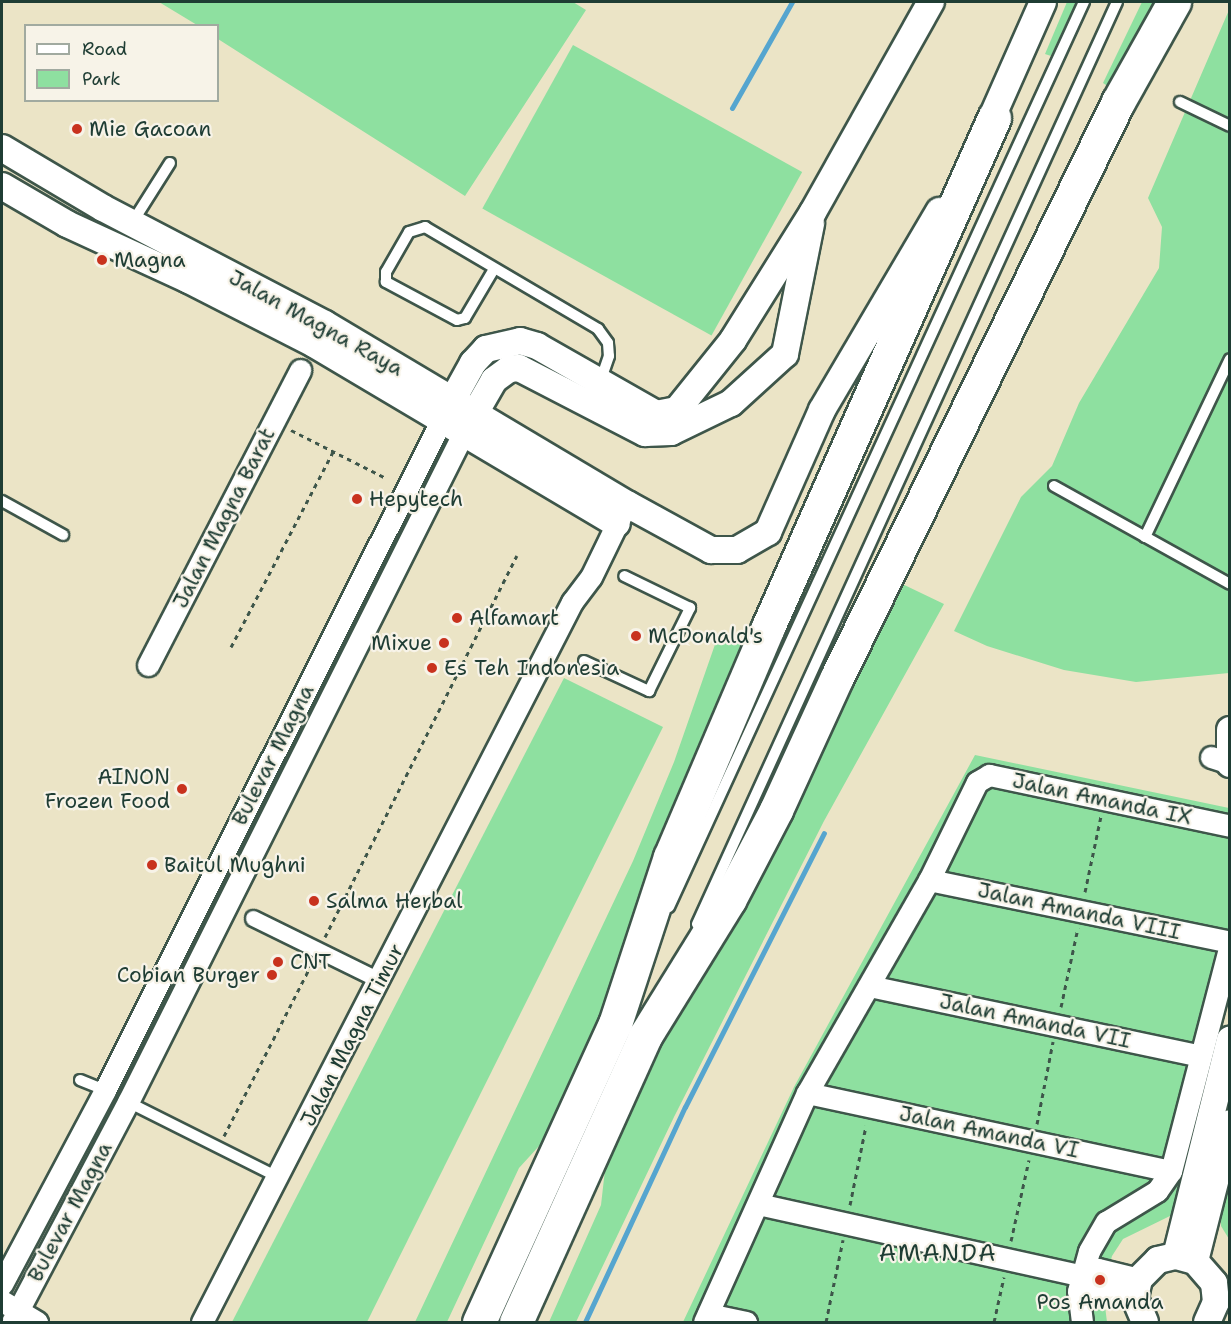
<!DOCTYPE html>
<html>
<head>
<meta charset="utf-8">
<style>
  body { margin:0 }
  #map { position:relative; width:1231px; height:1324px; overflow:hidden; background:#ebe4c6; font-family:"Shantell Sans",sans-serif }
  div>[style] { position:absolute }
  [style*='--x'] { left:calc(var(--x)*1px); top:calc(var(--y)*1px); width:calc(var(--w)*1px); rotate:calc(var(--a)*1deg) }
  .green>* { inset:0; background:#8ee0a0; transform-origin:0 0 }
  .stream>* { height:5px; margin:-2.5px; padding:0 2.5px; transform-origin:2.5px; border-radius:2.5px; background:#55a5cf }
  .path>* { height:3px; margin-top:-1.5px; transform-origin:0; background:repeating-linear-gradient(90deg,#3e564a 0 4.5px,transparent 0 9px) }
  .roads { filter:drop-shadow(2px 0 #3e564a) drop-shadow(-2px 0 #3e564a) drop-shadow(0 2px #3e564a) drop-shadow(0 -2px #3e564a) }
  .service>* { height:10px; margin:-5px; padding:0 5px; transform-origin:5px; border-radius:5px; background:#fff }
  .pedestrian>* { height:15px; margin:-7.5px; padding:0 7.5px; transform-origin:7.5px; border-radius:7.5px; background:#fff }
  .minor>* { height:21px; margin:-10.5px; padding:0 10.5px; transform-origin:10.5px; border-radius:10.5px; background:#fff }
  .tertiary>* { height:26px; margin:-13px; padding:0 13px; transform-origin:13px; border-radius:13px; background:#fff }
  .motorway>* { height:33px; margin:-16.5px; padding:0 16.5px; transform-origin:16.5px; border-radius:16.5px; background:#fff }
  .dots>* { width:16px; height:16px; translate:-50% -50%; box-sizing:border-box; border:3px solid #f7f3e8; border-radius:50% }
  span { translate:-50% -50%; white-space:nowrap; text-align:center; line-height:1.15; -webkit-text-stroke:4.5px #f7f3e8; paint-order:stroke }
  .poi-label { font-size:21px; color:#1f3d34 }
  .left { translate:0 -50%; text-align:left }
  .right { translate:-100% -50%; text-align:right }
  .street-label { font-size:21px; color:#1f3d34 }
  .quarter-label { font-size:24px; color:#1f3d34; letter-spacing:1.5px }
  .frame { position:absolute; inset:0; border:3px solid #1f3d34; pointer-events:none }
  .legend { position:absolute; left:24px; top:24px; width:195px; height:78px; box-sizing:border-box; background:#f7f3e8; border:2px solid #a1aaa0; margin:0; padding:8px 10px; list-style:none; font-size:18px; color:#1f3d34 }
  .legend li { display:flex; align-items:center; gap:12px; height:30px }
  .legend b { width:30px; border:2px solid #a1aaa0 }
</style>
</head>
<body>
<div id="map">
  <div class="green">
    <div style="clip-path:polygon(159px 2px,573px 2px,586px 10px,465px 196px,218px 39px,218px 26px,197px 25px)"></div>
    <div style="clip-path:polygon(1067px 2px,1076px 2px,1051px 56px,1045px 54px)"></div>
    <div style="clip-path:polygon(1142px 2px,1156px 2px,1109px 87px,1103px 83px)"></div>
    <div style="clip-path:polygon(1229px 10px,1229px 673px,1136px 682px,1064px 670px,987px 646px,954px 631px,1021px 497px,1052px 466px,1079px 403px,1159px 268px,1162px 227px,1148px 198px)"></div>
    <div style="left:573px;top:45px;width:262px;height:187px;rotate:29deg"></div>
    <div style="clip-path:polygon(896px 581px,944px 604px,824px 821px,674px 1117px,576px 1322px,549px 1322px,601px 1205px,606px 1161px,657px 1050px,736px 916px)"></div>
    <div style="clip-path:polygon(719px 633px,743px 643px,610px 995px,550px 1134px,519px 1168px,447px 1322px,415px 1322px,633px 861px,674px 762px)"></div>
    <div style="clip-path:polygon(564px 678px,663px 727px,367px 1322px,232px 1322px)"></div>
    <div style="clip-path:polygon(975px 755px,1229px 808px,1229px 996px,1176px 1205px,1170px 1216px,1123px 1239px,1112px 1256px,1103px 1290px,1107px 1322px,683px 1322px,794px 1087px)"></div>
    <div style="clip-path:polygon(1229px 1178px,1229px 1239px,1221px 1226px,1221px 1213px)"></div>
  </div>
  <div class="stream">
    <div style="--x:732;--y:108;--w:122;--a:-60.5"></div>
    <div style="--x:585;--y:1322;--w:237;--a:-65.1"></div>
    <div style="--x:685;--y:1107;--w:307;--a:-63.1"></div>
  </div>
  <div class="path">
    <div style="--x:291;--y:430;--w:106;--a:26.8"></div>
    <div style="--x:231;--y:647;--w:220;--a:-62.4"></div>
    <div style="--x:1085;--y:892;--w:78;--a:-78.1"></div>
    <div style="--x:325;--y:937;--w:427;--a:-63.3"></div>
    <div style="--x:1061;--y:1007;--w:81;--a:-77.9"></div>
    <div style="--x:1037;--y:1124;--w:84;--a:-79"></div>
    <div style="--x:224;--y:1136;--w:192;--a:-63"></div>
    <div style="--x:850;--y:1205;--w:81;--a:-78.6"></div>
    <div style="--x:1011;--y:1241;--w:83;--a:-77.5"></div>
    <div style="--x:826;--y:1322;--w:84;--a:-78.3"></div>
    <div style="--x:994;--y:1322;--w:46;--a:-77.5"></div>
  </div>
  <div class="roads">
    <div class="service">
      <div style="--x:1180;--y:102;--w:55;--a:25.6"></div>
      <div style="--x:132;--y:223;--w:71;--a:-57.7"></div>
      <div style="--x:494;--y:269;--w:57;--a:120.6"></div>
      <div style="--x:465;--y:318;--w:8;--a:166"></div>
      <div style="--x:457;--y:320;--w:81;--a:-151.8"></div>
      <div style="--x:386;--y:282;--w:10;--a:-90"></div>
      <div style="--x:386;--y:272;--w:46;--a:-60.1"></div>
      <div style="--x:409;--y:232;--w:17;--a:-17"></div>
      <div style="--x:425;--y:227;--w:201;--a:30.5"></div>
      <div style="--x:598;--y:329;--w:17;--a:54"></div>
      <div style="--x:608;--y:343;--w:13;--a:86"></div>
      <div style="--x:609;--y:356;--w:28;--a:109"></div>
      <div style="--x:1054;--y:486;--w:201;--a:29.1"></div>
      <div style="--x:2;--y:501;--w:70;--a:29.1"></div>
      <div style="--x:1145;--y:537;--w:197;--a:-64.5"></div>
      <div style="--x:584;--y:661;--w:72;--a:24.8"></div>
      <div style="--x:649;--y:691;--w:93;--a:-63.7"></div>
      <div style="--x:690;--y:608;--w:73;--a:-154.1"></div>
      <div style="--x:669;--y:907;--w:996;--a:-65.37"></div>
      <div style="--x:697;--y:924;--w:1013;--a:-65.51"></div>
      <div style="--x:80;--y:1080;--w:27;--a:22"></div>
      <div style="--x:128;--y:1102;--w:168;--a:26.6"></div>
    </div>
    <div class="pedestrian">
      <div style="--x:253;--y:918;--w:140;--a:26.2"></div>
    </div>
    <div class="minor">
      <div style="--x:148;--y:665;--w:332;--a:-62.7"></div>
      <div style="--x:1211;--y:757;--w:19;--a:18"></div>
      <div style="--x:929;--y:880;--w:307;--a:11.6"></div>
      <div style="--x:869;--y:986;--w:338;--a:11.9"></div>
      <div style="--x:807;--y:1093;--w:372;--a:12.1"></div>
      <div style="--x:758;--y:1204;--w:332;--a:12.5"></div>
      <div style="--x:1082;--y:1276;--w:17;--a:-24"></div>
      <div style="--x:1098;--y:1269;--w:42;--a:13.7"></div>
      <div style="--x:1082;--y:1276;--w:16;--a:45"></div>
      <div style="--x:1093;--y:1287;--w:43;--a:14.7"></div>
      <div style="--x:2;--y:1284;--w:220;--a:-62"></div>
      <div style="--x:105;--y:1090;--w:751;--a:-63.33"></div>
      <div style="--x:2;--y:1301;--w:41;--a:31"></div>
      <div style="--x:708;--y:1314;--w:39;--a:12"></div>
      <div style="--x:12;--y:1322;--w:249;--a:-62.2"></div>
      <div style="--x:128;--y:1102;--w:750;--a:-63.37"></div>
      <div style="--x:202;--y:1322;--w:810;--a:-62.8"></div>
      <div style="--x:572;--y:602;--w:31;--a:-53"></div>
      <div style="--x:591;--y:577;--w:73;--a:-64.1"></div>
      <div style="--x:704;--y:1322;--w:251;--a:-65.8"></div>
      <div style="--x:807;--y:1093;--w:245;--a:-60.2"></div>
      <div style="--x:929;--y:880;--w:109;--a:-63.9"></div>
      <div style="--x:977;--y:782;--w:14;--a:-30"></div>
      <div style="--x:989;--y:775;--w:246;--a:11.9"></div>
      <div style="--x:1082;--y:1322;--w:31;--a:-97"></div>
      <div style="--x:1078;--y:1291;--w:41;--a:-74.6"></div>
      <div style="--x:1089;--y:1251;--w:34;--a:-60"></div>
      <div style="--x:1106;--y:1222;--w:60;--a:-31.3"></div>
      <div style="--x:1157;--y:1191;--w:24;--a:-55"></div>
      <div style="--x:1171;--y:1171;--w:234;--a:-75.4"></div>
    </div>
    <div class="tertiary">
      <div style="--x:985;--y:133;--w:143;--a:-66.1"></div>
      <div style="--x:2;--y:148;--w:117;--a:30.7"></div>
      <div style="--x:103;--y:208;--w:250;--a:27.6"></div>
      <div style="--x:325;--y:324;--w:352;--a:30.8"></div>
      <div style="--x:627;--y:504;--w:96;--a:28.7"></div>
      <div style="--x:711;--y:550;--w:26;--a:0"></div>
      <div style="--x:737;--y:550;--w:36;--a:-30"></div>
      <div style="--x:768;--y:532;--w:133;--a:-66.1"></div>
      <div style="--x:822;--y:410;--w:231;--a:-59.5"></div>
      <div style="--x:2;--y:186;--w:75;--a:30.3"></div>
      <div style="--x:67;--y:224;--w:134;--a:24.7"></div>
      <div style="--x:189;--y:280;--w:140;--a:27.1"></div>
      <div style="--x:314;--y:344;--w:352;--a:30.7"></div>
      <div style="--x:442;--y:419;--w:64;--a:-61"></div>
      <div style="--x:473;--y:363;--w:19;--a:-47"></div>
      <div style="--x:486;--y:349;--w:35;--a:-13"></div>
      <div style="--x:520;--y:341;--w:18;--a:16"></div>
      <div style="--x:537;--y:346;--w:137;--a:29.7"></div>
      <div style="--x:656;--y:414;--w:21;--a:-11"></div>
      <div style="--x:677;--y:410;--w:90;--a:-51.3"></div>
      <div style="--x:733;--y:340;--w:151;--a:-58"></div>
      <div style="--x:813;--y:212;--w:241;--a:-60.7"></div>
      <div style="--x:467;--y:427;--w:54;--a:-60.1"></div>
      <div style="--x:494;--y:380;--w:19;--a:-36"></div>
      <div style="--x:509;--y:369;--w:10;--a:-6"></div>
      <div style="--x:519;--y:368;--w:142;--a:27.3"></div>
      <div style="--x:645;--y:433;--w:26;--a:-2"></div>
      <div style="--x:671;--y:432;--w:67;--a:-25.8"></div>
      <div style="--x:731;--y:403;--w:73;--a:-42.2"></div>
      <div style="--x:785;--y:354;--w:133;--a:-78.7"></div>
      <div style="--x:1230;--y:730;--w:34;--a:90"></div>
      <div style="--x:1176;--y:1256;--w:223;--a:-76"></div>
      <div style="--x:1195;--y:1261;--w:142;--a:-75.8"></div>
      <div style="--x:1145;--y:1322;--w:26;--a:-113"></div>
      <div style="--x:1135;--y:1298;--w:19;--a:-78"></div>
      <div style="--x:1139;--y:1279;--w:27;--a:-45"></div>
      <div style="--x:1158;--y:1260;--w:18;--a:-13"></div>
      <div style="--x:1176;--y:1256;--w:20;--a:15"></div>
      <div style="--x:1195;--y:1261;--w:29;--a:49"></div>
      <div style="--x:1214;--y:1283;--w:19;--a:84"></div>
      <div style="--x:1216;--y:1302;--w:22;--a:114"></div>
    </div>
    <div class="motorway">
      <div style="--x:479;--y:1322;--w:328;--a:-65.5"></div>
      <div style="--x:615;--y:1024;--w:176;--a:-71.8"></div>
      <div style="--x:670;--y:857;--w:250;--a:-66.9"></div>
      <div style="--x:768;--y:627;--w:557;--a:-66.06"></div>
      <div style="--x:516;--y:1322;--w:314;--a:-65.7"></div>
      <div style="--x:645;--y:1036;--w:160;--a:-58.3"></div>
      <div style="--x:729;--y:900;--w:102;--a:-62.4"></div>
      <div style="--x:776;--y:810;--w:146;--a:-65.4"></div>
      <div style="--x:837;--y:677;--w:640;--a:-63.96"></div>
      <div style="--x:1118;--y:102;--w:115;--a:-60.8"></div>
    </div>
  </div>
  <div class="dots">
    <div style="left:77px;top:129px;background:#c8321e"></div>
    <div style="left:102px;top:260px;background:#c8321e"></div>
    <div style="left:357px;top:499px;background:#c8321e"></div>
    <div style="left:457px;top:618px;background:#c8321e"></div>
    <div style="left:636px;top:636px;background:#c8321e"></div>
    <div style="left:444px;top:643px;background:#c8321e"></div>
    <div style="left:432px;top:668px;background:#c8321e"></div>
    <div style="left:182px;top:789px;background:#c8321e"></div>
    <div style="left:152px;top:865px;background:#c8321e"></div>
    <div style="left:314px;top:901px;background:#c8321e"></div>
    <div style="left:278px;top:962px;background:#c8321e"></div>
    <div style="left:272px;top:975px;background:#c8321e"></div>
    <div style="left:1100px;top:1280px;background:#c8321e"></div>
  </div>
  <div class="poi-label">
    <span class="left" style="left:89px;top:129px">Mie Gacoan</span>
    <span class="left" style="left:114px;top:260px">Magna</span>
    <span class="left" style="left:369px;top:499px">Hepytech</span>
    <span class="left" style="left:469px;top:618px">Alfamart</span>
    <span class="left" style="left:648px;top:636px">McDonald's</span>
    <span class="right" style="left:432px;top:643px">Mixue</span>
    <span class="left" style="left:444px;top:668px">Es Teh Indonesia</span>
    <span class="right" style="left:170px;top:789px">AINON<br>Frozen Food</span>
    <span class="left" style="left:164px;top:865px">Baitul Mughni</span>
    <span class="left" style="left:326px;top:901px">Salma Herbal</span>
    <span class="left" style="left:290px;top:962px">CNT</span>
    <span class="right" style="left:260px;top:975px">Cobian Burger</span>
    <span style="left:1100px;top:1302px">Pos Amanda</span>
  </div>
  <div class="street-label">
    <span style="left:316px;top:323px;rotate:29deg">Jalan Magna Raya</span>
    <span style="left:224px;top:518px;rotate:-63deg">Jalan Magna Barat</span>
    <span style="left:273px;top:755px;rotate:-63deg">Bulevar Magna</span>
    <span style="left:1102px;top:799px;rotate:12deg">Jalan Amanda IX</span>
    <span style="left:1079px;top:911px;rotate:12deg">Jalan Amanda VIII</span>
    <span style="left:1035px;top:1021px;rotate:12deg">Jalan Amanda VII</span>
    <span style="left:352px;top:1035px;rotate:-63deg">Jalan Magna Timur</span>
    <span style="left:989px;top:1132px;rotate:12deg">Jalan Amanda VI</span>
    <span style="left:70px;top:1212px;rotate:-62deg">Bulevar Magna</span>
  </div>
  <div class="quarter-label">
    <span style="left:938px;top:1254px">AMANDA</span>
  </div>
  <div class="frame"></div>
  <ul class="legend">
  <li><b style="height:8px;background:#fff"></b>Road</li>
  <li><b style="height:16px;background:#8ee0a0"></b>Park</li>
  </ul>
</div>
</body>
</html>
